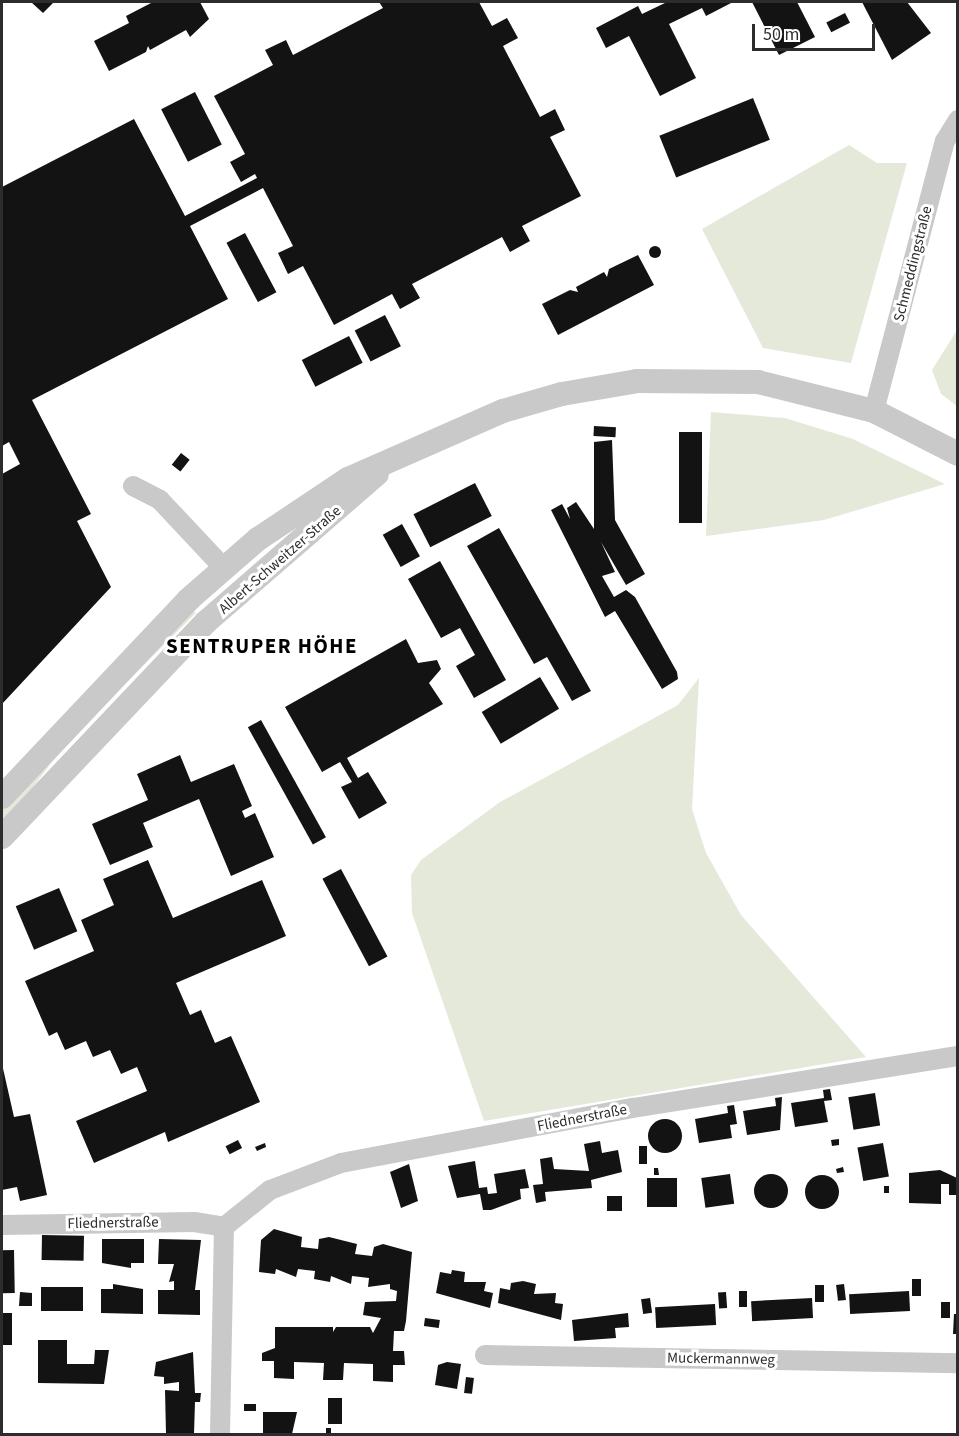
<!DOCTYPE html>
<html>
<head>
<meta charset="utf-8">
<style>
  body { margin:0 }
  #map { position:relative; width:959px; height:1436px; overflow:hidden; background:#fff; font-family:"Source Sans 3",sans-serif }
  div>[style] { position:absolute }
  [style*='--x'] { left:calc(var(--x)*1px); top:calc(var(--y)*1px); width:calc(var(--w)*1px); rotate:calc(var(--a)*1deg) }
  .green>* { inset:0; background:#e5e9da }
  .building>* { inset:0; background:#131313; transform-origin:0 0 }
  .round { border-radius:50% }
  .minor>* { height:20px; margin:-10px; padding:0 10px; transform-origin:10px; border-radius:10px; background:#c9c9c9 }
  .tertiary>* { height:24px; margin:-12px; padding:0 12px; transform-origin:12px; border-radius:12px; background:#c9c9c9 }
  span { translate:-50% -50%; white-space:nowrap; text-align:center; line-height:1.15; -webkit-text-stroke:6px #fff; paint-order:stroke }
  .street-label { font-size:15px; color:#2c2c2c }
  .district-label { font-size:21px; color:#000; font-weight:700; letter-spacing:1.5px }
  .frame { position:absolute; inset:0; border:3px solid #2c2c2c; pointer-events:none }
  .scale { position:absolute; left:752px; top:24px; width:123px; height:27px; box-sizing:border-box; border:3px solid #2c2c2c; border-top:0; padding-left:8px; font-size:18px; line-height:21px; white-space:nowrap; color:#2c2c2c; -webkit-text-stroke:4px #fff; paint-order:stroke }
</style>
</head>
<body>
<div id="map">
  <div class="green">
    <div style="clip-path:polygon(849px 145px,877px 163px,907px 163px,851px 363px,763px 348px,702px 229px)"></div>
    <div style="clip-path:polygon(957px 330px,957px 406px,941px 394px,932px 370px)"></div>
    <div style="clip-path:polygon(711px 412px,785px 418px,853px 439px,945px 484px,824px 520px,706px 536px)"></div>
    <div style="clip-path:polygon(191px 608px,196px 613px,66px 743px,2px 829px,2px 806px)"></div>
    <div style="clip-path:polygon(699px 678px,692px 809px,706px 853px,741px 915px,866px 1057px,484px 1121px,412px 913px,411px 875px,421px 860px,500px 802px,678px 705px)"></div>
  </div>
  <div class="building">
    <div style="clip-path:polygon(31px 2px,54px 2px,43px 13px)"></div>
    <div style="clip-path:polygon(153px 2px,200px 2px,209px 19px,190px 37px,186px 30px,150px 50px,148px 46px,146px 52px,109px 71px,94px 41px,129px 23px,126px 16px)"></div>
    <div style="clip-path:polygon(379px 2px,479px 2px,492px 26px,507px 18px,518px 38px,503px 46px,540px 117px,555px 109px,565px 130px,550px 137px,581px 196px,522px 226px,530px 241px,510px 252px,502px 237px,412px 284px,420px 298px,411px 303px,400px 309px,392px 294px,334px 325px,303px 266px,288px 274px,278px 253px,293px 246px,263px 188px,190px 226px,228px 299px,32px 400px,91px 514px,77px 521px,111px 587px,2px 704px,2px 474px,20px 464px,9px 442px,2px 446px,2px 187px,134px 119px,185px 216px,257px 178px,255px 174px,241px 182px,230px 162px,245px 154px,214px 96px,273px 65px,265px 50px,286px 40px,293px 55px,383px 8px)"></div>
    <div style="clip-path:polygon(667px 2px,733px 2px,706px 16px,702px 8px,669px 24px,696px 78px,660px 96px,629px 36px,606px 48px,596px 28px,638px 6px,642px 14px)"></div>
    <div style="clip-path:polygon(752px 2px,797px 2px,815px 37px,779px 55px)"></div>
    <div style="clip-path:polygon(862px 2px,907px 2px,931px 33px,892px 60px)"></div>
    <div style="left:845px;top:13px;width:11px;height:21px;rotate:63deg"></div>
    <div style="left:195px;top:92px;width:59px;height:38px;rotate:63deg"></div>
    <div style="left:753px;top:98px;width:45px;height:101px;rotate:68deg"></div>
    <div style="left:245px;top:233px;width:67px;height:21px;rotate:62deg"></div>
    <div class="round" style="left:649px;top:246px;width:12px;height:12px"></div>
    <div style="clip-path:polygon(638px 255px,654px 285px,558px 335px,542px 304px,570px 290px,578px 292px,576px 287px,604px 272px,607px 277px,609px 269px)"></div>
    <div style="left:385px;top:315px;width:35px;height:34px;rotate:63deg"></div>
    <div style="left:349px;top:336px;width:30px;height:53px;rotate:63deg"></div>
    <div style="left:594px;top:426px;width:22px;height:10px;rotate:3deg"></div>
    <div style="left:679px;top:432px;width:23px;height:91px"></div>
    <div style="clip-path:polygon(612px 440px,615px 520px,645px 574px,626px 585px,601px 542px,615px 572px,602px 576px,614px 597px,626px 590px,635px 597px,677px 672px,678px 679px,662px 689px,615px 611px,605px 617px,551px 510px,562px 504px,570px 519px,567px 508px,576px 502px,594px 529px,594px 442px)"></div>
    <div style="left:181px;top:453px;width:11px;height:15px;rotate:38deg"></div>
    <div style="left:475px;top:483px;width:37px;height:69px;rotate:63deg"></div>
    <div style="left:402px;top:524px;width:37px;height:22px;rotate:61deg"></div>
    <div style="clip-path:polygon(499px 528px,591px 691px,572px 701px,547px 657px,534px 664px,467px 546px)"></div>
    <div style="clip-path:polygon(440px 561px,506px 680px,474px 698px,456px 666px,475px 655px,460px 628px,441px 638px,408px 579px)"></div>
    <div style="clip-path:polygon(406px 639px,418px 663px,437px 660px,441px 669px,429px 683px,443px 704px,347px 758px,358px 778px,368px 772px,387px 803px,359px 819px,341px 787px,352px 782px,340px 762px,322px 772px,285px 707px)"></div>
    <div style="left:540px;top:677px;width:37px;height:68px;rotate:59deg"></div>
    <div style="left:261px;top:720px;width:134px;height:15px;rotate:61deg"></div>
    <div style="clip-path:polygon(180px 755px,191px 782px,234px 764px,252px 806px,242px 811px,245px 818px,255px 813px,274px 857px,231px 876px,199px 799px,143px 823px,153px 847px,110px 865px,92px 824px,148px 800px,137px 774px)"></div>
    <div style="clip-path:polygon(148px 860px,173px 918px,262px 880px,286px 936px,176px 983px,190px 1015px,201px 1010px,215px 1043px,231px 1036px,260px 1102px,168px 1142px,165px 1132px,94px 1163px,76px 1121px,147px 1091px,137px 1067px,121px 1074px,110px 1050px,93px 1057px,86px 1041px,65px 1050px,57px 1032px,49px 1036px,25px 981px,94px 951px,81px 920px,114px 905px,103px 879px)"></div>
    <div style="left:341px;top:869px;width:99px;height:21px;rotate:62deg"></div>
    <div style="left:59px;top:888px;width:47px;height:47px;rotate:67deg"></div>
    <div style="clip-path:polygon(2px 1064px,14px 1117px,30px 1114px,47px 1195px,20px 1201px,17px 1187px,2px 1190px)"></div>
    <div style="clip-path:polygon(830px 1089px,832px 1100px,824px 1101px,828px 1122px,795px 1127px,791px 1103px,824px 1098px,823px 1090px)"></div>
    <div style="left:875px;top:1093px;width:33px;height:27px;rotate:81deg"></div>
    <div style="clip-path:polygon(782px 1097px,780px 1130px,747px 1135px,743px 1111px,776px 1106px,775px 1098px)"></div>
    <div style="clip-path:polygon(734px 1105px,737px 1124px,730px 1125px,732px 1138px,699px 1143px,695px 1119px,728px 1113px,727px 1106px)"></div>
    <div class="round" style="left:648px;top:1119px;width:34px;height:34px"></div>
    <div style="clip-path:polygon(839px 1139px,839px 1145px,832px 1146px,831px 1140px)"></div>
    <div style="left:238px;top:1140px;width:9px;height:14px;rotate:63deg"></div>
    <div style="clip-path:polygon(600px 1141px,602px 1153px,618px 1150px,622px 1172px,591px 1180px,592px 1188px,545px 1192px,546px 1201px,536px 1203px,533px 1185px,543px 1184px,540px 1159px,552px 1157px,554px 1169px,589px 1171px,584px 1144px)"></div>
    <div style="clip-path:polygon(265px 1143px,266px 1147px,257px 1151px,255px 1147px)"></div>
    <div style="left:883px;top:1143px;width:34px;height:26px;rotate:80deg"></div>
    <div style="left:647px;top:1146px;width:18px;height:8px;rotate:90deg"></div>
    <div style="clip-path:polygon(475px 1161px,479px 1188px,487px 1187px,488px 1194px,497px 1193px,494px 1174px,525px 1169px,529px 1188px,520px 1189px,521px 1199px,491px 1210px,483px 1210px,480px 1194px,457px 1198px,448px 1166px)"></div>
    <div style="clip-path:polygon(409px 1164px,418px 1201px,401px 1208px,390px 1172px)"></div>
    <div style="clip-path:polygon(843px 1167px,844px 1172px,837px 1173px,836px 1169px)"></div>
    <div style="clip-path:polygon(654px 1168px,658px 1168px,659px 1175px,654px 1175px)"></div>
    <div style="clip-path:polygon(940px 1170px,957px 1178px,956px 1195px,949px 1195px,949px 1184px,941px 1184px,941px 1204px,909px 1203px,909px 1173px)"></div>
    <div class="round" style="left:754px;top:1174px;width:34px;height:34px"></div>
    <div style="left:730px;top:1174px;width:30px;height:29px;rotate:82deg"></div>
    <div class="round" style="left:805px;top:1175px;width:34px;height:34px"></div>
    <div style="left:647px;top:1178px;width:30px;height:29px"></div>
    <div style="left:884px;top:1186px;width:5px;height:7px"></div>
    <div style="left:607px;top:1196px;width:15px;height:15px"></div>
    <div style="clip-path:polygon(274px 1229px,302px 1237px,301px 1247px,318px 1249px,319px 1239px,329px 1237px,357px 1244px,355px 1254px,372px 1256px,374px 1247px,383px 1244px,412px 1252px,406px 1321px,404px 1331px,394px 1331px,393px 1351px,404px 1351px,405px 1365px,393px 1365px,393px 1382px,373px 1381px,373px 1364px,344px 1363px,343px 1380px,323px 1380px,324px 1363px,294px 1362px,294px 1379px,274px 1378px,274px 1361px,262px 1361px,262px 1353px,275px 1348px,275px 1327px,333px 1327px,333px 1332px,336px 1327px,370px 1327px,373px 1333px,381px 1318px,363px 1315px,365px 1302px,396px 1301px,397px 1291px,390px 1289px,390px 1284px,368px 1287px,369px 1278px,352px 1276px,351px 1284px,331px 1276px,330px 1282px,314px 1279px,315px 1271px,306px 1270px,298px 1269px,296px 1277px,276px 1269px,275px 1274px,259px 1272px,261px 1240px)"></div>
    <div style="left:42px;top:1235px;width:42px;height:25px;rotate:1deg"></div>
    <div style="clip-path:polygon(102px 1239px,144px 1239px,144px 1263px,131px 1263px,131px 1268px,102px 1263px)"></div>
    <div style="clip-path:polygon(159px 1239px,201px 1240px,195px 1290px,200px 1290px,200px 1315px,158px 1314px,158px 1290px,174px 1290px,174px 1281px,169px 1282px,174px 1264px,158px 1264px)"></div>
    <div style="left:14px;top:1250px;width:43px;height:12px;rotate:89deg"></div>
    <div style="clip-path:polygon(452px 1270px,465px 1272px,464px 1282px,486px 1282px,484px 1291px,493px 1293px,490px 1308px,436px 1293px,440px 1272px,451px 1274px)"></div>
    <div style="left:912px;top:1279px;width:9px;height:17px"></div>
    <div style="clip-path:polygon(523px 1281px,536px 1284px,534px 1294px,556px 1293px,555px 1303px,563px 1304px,561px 1320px,498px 1303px,500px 1288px,510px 1290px,511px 1283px)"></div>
    <div style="clip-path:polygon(113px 1284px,143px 1289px,143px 1314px,101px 1313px,101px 1289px,113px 1289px)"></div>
    <div style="left:844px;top:1284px;width:16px;height:8px;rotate:83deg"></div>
    <div style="left:815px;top:1285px;width:9px;height:17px"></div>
    <div style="left:41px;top:1287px;width:42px;height:24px"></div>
    <div style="left:739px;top:1291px;width:8px;height:16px"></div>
    <div style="left:909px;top:1291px;width:20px;height:60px;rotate:87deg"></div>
    <div style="clip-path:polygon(20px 1292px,32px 1293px,32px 1306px,19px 1306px)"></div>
    <div style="left:726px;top:1292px;width:16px;height:8px;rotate:86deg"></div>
    <div style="left:650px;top:1298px;width:15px;height:9px;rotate:82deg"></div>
    <div style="left:812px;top:1298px;width:20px;height:61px;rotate:87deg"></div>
    <div style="left:950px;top:1302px;width:16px;height:9px;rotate:90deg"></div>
    <div style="left:715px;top:1304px;width:21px;height:60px;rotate:87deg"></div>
    <div style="left:2px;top:1313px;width:10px;height:32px"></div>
    <div style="clip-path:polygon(628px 1313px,629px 1327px,615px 1328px,616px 1338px,574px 1341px,572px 1320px)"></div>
    <div style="clip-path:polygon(954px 1314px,957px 1314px,957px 1334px,953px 1334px)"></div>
    <div style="left:425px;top:1318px;width:15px;height:8px;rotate:8deg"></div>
    <div style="clip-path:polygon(38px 1340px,67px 1340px,67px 1364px,94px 1364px,95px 1350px,109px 1350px,104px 1384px,38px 1383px)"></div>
    <div style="clip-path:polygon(193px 1352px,195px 1393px,201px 1393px,200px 1402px,195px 1402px,194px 1434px,166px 1434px,165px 1390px,179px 1391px,179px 1382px,164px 1384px,164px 1377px,154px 1376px,156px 1362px)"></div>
    <div style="clip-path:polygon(447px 1362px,461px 1364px,457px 1389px,435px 1385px,438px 1365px)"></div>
    <div style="left:466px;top:1377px;width:8px;height:16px;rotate:7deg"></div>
    <div style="left:328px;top:1398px;width:14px;height:26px"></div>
    <div style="left:244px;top:1404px;width:12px;height:7px"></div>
    <div style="clip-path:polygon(263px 1412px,297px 1412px,292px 1434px,263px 1434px)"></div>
    <div style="left:326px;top:1428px;width:5px;height:6px"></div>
  </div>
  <div class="minor">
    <div style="--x:874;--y:411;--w:279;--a:-75.3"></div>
    <div style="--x:945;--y:141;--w:25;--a:-58"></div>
    <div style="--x:133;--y:486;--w:30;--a:27"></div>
    <div style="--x:160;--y:500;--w:92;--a:46.8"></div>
    <div style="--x:2;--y:1225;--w:192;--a:-0.9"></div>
    <div style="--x:194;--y:1222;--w:30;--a:9"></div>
    <div style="--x:485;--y:1355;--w:473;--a:1"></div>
    <div style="--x:220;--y:1434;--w:207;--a:-88.9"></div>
    <div style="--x:224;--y:1227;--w:59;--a:-38.8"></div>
    <div style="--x:270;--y:1190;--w:76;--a:-20.8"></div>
    <div style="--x:341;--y:1163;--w:297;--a:-10.7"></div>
    <div style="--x:633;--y:1108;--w:329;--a:-9.1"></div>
  </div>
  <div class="tertiary">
    <div style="--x:2;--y:797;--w:271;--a:-46.6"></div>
    <div style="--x:188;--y:600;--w:93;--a:-41.1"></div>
    <div style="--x:258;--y:539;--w:108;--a:-33.7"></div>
    <div style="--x:348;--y:479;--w:169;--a:-23.7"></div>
    <div style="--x:503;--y:411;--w:61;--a:-16.1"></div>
    <div style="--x:562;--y:394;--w:76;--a:-9.8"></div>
    <div style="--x:637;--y:381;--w:121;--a:0.5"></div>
    <div style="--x:758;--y:382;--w:120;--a:14"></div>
    <div style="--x:874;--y:411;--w:94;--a:27.1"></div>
    <div style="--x:2;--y:837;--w:296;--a:-46.5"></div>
    <div style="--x:206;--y:622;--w:226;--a:-40.9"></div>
  </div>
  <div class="street-label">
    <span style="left:913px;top:264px;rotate:-76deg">Schmeddingstraße</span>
    <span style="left:280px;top:560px;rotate:-41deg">Albert-Schweitzer-Straße</span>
    <span style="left:582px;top:1118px;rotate:-11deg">Fliednerstraße</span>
    <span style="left:113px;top:1223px;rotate:-1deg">Fliednerstraße</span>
    <span style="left:721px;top:1359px;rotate:1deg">Muckermannweg</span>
  </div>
  <div class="district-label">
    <span style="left:262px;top:646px">SENTRUPER HÖHE</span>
  </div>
  <div class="frame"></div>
  <div class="scale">50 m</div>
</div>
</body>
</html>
